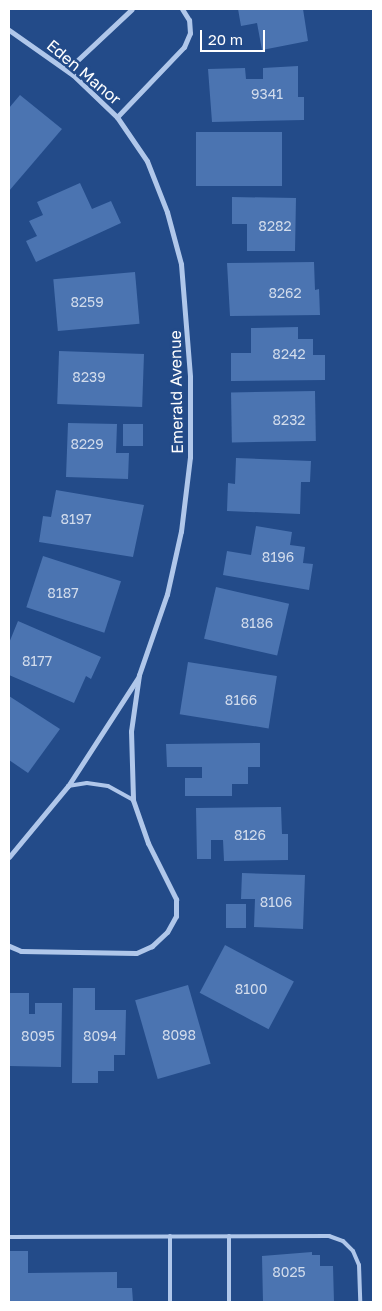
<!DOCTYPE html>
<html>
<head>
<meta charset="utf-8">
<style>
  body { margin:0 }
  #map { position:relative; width:382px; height:1311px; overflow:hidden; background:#234b89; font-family:"Golos Text",sans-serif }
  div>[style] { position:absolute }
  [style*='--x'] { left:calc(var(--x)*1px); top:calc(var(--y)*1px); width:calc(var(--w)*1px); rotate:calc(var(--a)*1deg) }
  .building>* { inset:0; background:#4b74b1; transform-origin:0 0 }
  .service>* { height:4px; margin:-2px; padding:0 2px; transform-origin:2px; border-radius:2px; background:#b0c7ea }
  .minor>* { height:5px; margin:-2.5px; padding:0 2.5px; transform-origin:2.5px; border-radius:2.5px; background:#b0c7ea }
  span { translate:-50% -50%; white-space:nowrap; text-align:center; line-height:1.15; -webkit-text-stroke:5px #234b89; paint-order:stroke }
  .number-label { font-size:14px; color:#d2dcec }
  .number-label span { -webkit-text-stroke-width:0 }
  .street-label { font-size:16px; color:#fff }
  .frame { position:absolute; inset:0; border:10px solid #fff; pointer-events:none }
  .scale { position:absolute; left:200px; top:30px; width:65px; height:22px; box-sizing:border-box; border:2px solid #fff; border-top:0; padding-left:6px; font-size:15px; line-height:18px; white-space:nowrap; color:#fff; -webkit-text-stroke:4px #234b89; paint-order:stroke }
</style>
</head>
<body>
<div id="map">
  <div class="building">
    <div style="clip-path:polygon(238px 9px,303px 9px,308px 41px,262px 50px,257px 23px,241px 26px)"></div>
    <div style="clip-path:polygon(298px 66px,298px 97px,304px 97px,304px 120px,212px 122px,208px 69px,245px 68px,246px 79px,263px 79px,263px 68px)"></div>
    <div style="clip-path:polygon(20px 95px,62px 129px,9px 191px,9px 108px)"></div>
    <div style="left:282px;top:132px;width:54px;height:86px;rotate:90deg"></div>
    <div style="clip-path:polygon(80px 183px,92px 209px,111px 201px,121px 223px,36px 262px,26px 241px,37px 236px,29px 221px,43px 215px,37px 202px)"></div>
    <div style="clip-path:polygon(232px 197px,296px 198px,295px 251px,247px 251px,247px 224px,232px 224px)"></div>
    <div style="clip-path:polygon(314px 262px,315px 290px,319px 289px,320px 315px,230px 316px,227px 263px)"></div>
    <div style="left:135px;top:272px;width:52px;height:82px;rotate:85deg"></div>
    <div style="clip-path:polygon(298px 327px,298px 339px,313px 339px,313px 355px,325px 355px,325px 380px,231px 381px,231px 353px,251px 353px,251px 328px)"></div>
    <div style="left:144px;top:354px;width:53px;height:85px;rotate:92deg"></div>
    <div style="left:315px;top:391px;width:50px;height:84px;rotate:89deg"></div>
    <div style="clip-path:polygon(68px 423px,117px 424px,116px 453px,129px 453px,128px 479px,66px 477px)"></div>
    <div style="left:123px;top:424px;width:20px;height:22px"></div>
    <div style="clip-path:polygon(236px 458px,311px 461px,310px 482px,301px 482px,300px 514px,227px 511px,228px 483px,235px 484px)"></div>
    <div style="clip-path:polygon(56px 490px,144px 505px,133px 557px,39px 542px,43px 516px,51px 517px)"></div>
    <div style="clip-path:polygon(256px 526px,292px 532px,290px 545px,305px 547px,303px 563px,313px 564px,309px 590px,223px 575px,227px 551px,251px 555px)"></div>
    <div style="left:43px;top:556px;width:82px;height:54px;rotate:18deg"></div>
    <div style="left:216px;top:587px;width:75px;height:53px;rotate:13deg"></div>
    <div style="clip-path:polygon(18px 621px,101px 657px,91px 679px,86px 676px,74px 703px,9px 675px,9px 643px)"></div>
    <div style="left:188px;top:662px;width:90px;height:53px;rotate:9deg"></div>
    <div style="clip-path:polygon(9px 696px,60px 729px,28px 773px,9px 760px)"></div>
    <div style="clip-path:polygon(260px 743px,260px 767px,248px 767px,248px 784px,232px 784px,232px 796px,185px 796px,185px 778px,202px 778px,202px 767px,167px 767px,166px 744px)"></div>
    <div style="clip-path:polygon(281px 807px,282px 834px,288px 834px,288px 860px,224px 861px,223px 840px,211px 840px,211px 859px,197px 859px,196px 808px)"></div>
    <div style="clip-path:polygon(242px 873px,305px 875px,303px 929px,254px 927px,255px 899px,241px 899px)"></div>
    <div style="left:226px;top:904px;width:20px;height:24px"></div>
    <div style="left:225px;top:945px;width:78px;height:54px;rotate:28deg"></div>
    <div style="left:188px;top:985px;width:82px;height:55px;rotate:74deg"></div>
    <div style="clip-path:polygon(73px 988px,95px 988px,95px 1010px,126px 1010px,125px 1055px,114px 1055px,114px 1071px,98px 1071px,98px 1083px,72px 1083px)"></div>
    <div style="clip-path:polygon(9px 993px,29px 993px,29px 1014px,35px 1014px,35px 1003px,62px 1003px,61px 1067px,9px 1066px)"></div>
    <div style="clip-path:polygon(9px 1251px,28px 1251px,28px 1273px,117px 1272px,117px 1288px,132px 1288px,133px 1302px,9px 1302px)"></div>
    <div style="clip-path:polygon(312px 1252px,312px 1255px,320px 1255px,320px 1266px,333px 1266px,334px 1302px,263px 1302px,262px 1256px)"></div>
  </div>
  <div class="service">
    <div style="--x:68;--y:786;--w:19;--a:-9"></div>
    <div style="--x:87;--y:783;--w:21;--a:8"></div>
    <div style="--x:108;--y:786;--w:29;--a:29"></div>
    <div style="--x:170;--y:1236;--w:66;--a:90"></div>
    <div style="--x:229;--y:1236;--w:66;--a:90"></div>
    <div style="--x:9;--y:1237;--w:320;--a:-0.2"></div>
    <div style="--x:329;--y:1236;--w:15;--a:20"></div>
    <div style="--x:343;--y:1241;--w:14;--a:45"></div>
    <div style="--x:353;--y:1251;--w:15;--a:67"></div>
    <div style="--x:359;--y:1265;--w:37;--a:88"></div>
  </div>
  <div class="minor">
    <div style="--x:9;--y:30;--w:78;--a:35.1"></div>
    <div style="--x:73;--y:75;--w:61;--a:43.7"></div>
    <div style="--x:117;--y:117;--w:53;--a:55.7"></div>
    <div style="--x:147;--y:161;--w:55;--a:68.6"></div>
    <div style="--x:167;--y:212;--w:54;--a:74.9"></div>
    <div style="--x:181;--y:264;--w:113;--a:85.4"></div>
    <div style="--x:190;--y:377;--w:80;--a:90"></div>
    <div style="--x:190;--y:457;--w:75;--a:96.9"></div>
    <div style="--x:181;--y:531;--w:65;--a:102.5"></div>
    <div style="--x:167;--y:594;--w:86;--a:109.1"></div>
    <div style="--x:139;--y:675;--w:57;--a:98.1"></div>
    <div style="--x:131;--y:731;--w:69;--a:88.3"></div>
    <div style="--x:133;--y:800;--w:46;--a:70.8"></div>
    <div style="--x:148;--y:843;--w:63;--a:63.4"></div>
    <div style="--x:176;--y:899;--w:17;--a:90"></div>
    <div style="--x:176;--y:916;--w:18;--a:119"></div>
    <div style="--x:167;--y:932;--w:21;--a:137"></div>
    <div style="--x:152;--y:946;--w:17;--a:156"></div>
    <div style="--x:136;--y:953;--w:115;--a:-179"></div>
    <div style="--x:21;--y:951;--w:13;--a:-157"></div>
    <div style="--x:67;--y:70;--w:89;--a:-43.2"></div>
    <div style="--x:117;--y:117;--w:97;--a:-46.3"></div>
    <div style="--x:184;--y:47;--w:15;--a:-67"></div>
    <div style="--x:190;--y:33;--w:13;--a:-94"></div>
    <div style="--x:189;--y:20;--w:13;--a:-122"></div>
    <div style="--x:9;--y:857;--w:92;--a:-50.3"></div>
    <div style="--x:68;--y:786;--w:129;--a:-57.1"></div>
  </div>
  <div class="number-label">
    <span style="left:267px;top:94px">9341</span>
    <span style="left:275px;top:226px">8282</span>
    <span style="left:285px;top:293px">8262</span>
    <span style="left:87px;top:302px">8259</span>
    <span style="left:289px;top:354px">8242</span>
    <span style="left:89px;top:377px">8239</span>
    <span style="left:289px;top:420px">8232</span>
    <span style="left:87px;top:444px">8229</span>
    <span style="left:76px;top:519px">8197</span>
    <span style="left:278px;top:557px">8196</span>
    <span style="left:63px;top:593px">8187</span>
    <span style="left:257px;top:623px">8186</span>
    <span style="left:37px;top:661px">8177</span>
    <span style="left:241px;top:700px">8166</span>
    <span style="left:250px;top:835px">8126</span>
    <span style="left:276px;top:902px">8106</span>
    <span style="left:251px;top:989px">8100</span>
    <span style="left:179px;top:1035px">8098</span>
    <span style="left:38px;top:1036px">8095</span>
    <span style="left:100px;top:1036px">8094</span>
    <span style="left:289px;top:1272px">8025</span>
  </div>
  <div class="street-label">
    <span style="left:84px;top:72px;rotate:40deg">Eden Manor</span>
    <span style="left:176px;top:392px;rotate:-91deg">Emerald Avenue</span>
  </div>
  <div class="frame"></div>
  <div class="scale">20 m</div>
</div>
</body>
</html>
